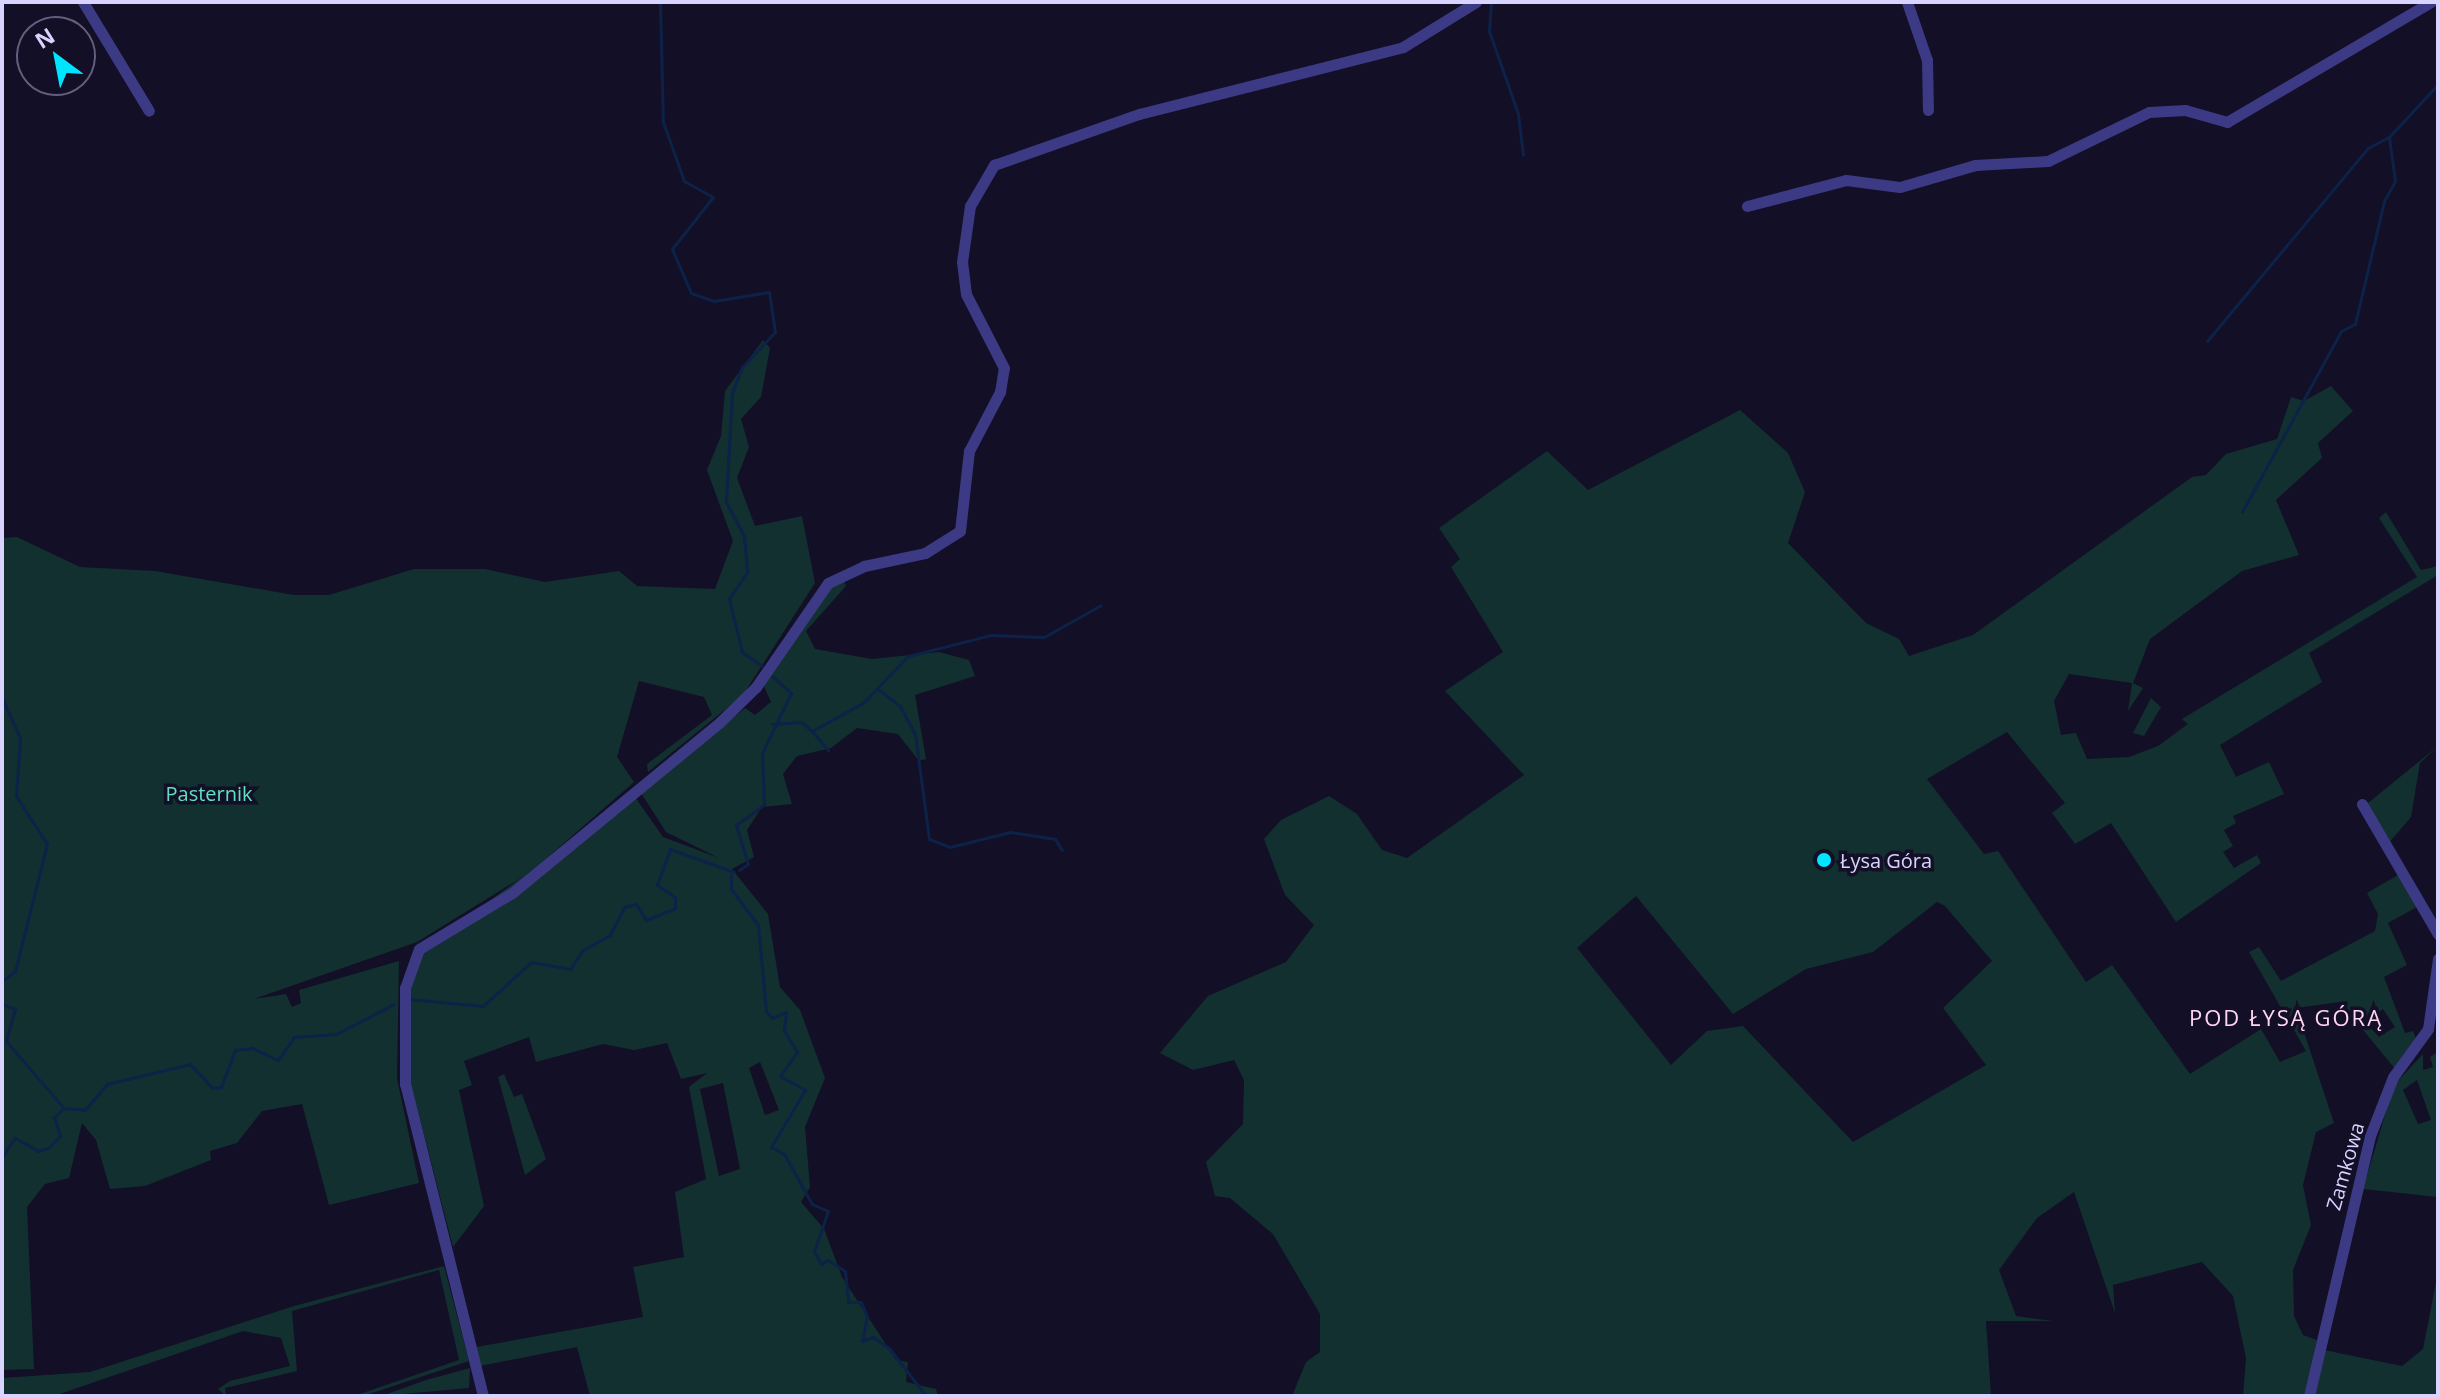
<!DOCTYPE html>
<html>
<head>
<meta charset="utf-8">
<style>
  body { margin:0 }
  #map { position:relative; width:2440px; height:1398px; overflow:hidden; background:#130f26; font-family:"Open Sans",sans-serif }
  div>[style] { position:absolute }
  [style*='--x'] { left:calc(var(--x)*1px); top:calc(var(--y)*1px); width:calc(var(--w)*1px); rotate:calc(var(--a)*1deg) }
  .green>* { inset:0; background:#12302f }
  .stream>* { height:3px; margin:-1.5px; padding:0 1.5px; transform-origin:1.5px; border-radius:1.5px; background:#0c2248 }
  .street>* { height:11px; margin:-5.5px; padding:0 5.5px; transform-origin:5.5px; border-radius:5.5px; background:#3d3a85 }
  .dots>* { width:22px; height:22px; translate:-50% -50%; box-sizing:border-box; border:4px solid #130f26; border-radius:50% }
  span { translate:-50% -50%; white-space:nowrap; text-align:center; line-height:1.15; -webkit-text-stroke:7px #130f26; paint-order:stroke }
  .park-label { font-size:20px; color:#5fe0c0 }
  .poi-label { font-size:20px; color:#d9d4ff }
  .left { translate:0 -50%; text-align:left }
  .street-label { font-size:20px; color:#d9d4ff }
  .neighbourhood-label { font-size:22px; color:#ffd6f0; letter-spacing:2px }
  .frame { position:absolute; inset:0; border:4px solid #d9d4ff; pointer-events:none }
  .north { position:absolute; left:16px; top:16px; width:80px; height:80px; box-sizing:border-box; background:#130f26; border:2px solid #625e7d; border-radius:50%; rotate:328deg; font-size:22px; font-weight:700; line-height:32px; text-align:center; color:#d9d4ff }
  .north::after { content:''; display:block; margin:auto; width:28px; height:36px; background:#00e5ff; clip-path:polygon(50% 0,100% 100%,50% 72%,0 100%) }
</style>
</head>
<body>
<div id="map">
  <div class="green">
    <div style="clip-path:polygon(763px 340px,770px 348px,761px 397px,741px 419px,749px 447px,737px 478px,755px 526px,802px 516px,815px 583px,743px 695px,648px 772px,647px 764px,712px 715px,704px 697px,639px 681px,617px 757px,634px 782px,532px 871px,417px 942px,254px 999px,286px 994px,292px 1007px,301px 1003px,299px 990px,399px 961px,397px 1078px,419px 1183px,329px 1205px,302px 1104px,262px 1111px,237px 1143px,210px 1151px,211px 1160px,145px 1186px,110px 1189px,96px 1140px,82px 1123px,69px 1178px,45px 1184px,27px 1207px,34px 1369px,2px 1370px,2px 538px,17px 537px,80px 567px,155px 571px,294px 595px,329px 595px,414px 569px,485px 569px,545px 582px,619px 571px,637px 586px,715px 589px,733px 541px,707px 470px,721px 436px,725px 391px)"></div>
    <div style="clip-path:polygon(evenodd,2331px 386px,2353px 411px,2318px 443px,2322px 458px,2276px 500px,2299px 555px,2242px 571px,2150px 639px,2133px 683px,2143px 688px,2128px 711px,2132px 683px,2069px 674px,2054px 701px,2061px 735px,2076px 733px,2087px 759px,2129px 757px,2158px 746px,2188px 724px,2182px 719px,2417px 577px,2379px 518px,2386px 512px,2421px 570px,2438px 566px,2438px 575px,2309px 653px,2322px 682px,2220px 745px,2236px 777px,2269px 762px,2284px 794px,2233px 816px,2236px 823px,2224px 830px,2233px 846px,2223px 852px,2234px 868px,2257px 855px,2261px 863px,2176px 922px,2111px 823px,2075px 844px,2052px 813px,2065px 803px,2007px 732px,1927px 779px,1984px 854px,1998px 851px,2086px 982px,2112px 965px,2190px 1074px,2261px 1029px,2280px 1062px,2306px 1051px,2249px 952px,2259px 947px,2281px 981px,2375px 931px,2378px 914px,2367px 893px,2398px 875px,2417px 907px,2388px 923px,2407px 965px,2384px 977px,2405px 1033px,2413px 1031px,2418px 1044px,2396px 1070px,2340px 1002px,2296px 1008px,2334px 1123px,2316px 1132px,2303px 1185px,2311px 1225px,2293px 1270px,2294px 1316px,2303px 1335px,2317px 1340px,2306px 1396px,2243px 1396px,2246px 1358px,2233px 1296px,2202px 1262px,2113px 1285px,2115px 1313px,2074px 1192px,2037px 1218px,1999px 1270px,2016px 1316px,2053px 1321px,1986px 1321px,1991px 1395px,2050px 1396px,1292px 1396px,1306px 1362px,1320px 1352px,1320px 1314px,1273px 1234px,1230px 1198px,1215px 1196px,1206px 1162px,1243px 1124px,1244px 1080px,1234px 1060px,1193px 1070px,1160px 1053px,1208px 996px,1286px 962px,1314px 925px,1285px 895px,1264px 839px,1281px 820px,1329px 796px,1357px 814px,1382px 850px,1407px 858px,1524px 775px,1445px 691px,1503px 652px,1451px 567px,1460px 559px,1439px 528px,1547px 451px,1588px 490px,1740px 410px,1788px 453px,1805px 492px,1788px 543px,1866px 623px,1899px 639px,1909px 656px,1973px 635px,2192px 477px,2206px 475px,2226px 454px,2277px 439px,2291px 397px,2304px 401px,2331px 386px,1636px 896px,1733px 1014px,1806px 969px,1873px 952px,1937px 902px,1945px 906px,1992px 961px,1943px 1008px,1986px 1065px,1853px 1142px,1743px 1026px,1707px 1031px,1671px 1065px,1577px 948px,1636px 896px,2331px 386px,2383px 1009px,2395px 1027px,2379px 1037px,2364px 1021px,2383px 1009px)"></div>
    <div style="clip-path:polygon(evenodd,843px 579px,846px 586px,806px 631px,815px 649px,872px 659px,939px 652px,969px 660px,975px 676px,915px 695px,926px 759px,919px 761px,898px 734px,857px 728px,831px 748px,797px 756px,783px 774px,792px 804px,762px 807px,747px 830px,754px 857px,732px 869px,768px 914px,780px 987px,800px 1010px,825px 1078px,805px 1127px,810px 1187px,801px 1202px,824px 1229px,842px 1277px,896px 1360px,908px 1362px,906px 1382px,936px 1389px,938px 1396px,590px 1396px,577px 1347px,480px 1366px,476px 1347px,643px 1317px,633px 1267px,684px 1257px,675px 1192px,706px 1179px,689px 1087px,707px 1073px,681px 1079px,667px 1043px,634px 1050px,603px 1044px,536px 1062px,529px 1037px,464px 1061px,472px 1085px,459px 1090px,484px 1206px,453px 1247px,410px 1080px,409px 984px,425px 949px,633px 794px,663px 837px,719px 858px,666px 832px,641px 793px,745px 708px,755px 715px,771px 702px,763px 684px,820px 596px,843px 579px,760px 1062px,779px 1110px,765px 1115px,749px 1068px,760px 1062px,843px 579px,723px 1083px,740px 1169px,719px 1176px,700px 1089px,723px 1083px)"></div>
    <div style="clip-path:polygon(2151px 698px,2161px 707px,2144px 736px,2133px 733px)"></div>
    <div style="clip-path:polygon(2438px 746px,2420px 763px,2411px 817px,2388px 844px,2368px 803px)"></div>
    <div style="clip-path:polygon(evenodd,2438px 1052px,2438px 1197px,2363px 1189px,2394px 1085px,2423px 1054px,2423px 1070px,2433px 1067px,2430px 1057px,2438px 1052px,2417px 1080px,2431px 1120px,2418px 1124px,2403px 1090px,2417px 1080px)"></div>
    <div style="clip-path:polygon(504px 1074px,514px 1097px,522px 1094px,546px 1159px,525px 1175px,498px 1077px)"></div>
    <div style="clip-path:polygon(444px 1266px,469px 1361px,363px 1396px,354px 1396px,459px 1360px,439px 1270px,292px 1311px,297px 1371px,225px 1388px,226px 1396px,218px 1389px,230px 1381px,290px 1366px,281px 1338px,243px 1331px,54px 1396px,2px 1396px,2px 1378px,90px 1372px,294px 1306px)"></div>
    <div style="clip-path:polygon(2438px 1272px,2438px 1396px,2314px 1396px,2324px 1350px,2402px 1366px,2423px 1349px)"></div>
    <div style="clip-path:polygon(470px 1368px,469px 1388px,381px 1396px,426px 1380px)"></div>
  </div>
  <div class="stream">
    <div style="--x:660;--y:2;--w:120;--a:88.6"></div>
    <div style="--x:663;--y:122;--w:63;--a:70.4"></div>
    <div style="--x:684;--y:181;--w:33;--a:29"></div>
    <div style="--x:713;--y:197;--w:66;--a:128.3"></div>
    <div style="--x:672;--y:249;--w:48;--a:66.6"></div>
    <div style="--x:691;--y:293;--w:24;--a:19"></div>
    <div style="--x:714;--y:301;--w:56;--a:-9.3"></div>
    <div style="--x:769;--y:292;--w:40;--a:81.5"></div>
    <div style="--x:775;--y:332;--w:48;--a:133.3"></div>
    <div style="--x:742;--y:367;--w:28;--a:111"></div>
    <div style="--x:732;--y:393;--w:109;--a:93.2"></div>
    <div style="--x:726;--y:502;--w:38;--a:62"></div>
    <div style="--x:744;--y:536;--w:36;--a:85"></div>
    <div style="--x:747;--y:572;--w:32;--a:124"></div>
    <div style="--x:729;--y:599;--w:55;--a:76.2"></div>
    <div style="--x:742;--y:652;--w:24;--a:35"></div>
    <div style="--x:1491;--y:2;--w:29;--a:94"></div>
    <div style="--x:1489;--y:31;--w:88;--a:70.7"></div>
    <div style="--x:1518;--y:114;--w:41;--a:83"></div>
    <div style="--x:2207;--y:341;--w:251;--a:-50.2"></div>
    <div style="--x:2368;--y:148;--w:24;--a:-28"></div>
    <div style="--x:2242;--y:512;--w:206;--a:-61.3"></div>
    <div style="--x:2341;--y:331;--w:16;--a:-27"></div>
    <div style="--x:2355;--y:324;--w:126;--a:-76.7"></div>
    <div style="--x:2384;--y:201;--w:23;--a:-61"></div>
    <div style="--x:2395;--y:181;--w:44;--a:-97.8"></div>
    <div style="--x:2389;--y:137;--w:72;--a:-47.2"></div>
    <div style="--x:878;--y:689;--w:28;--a:38"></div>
    <div style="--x:900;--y:706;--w:32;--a:62"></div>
    <div style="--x:915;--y:734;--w:106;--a:82.4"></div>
    <div style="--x:929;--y:839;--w:22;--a:21"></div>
    <div style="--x:950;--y:847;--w:62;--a:-14"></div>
    <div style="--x:1010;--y:832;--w:46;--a:8.8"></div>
    <div style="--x:1055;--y:839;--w:13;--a:58"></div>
    <div style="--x:2;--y:698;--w:44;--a:65.8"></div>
    <div style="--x:20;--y:738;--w:58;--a:93.9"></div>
    <div style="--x:16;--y:796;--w:57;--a:57.1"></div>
    <div style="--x:47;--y:844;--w:131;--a:104.1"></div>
    <div style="--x:15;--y:971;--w:16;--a:142"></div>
    <div style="--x:772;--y:724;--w:29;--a:-4"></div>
    <div style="--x:801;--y:722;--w:14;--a:39"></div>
    <div style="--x:812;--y:731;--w:60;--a:-29.1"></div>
    <div style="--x:864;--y:702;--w:64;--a:-46.3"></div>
    <div style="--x:908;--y:656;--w:86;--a:-14.2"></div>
    <div style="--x:991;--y:635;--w:53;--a:2.2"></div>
    <div style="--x:1044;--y:637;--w:65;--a:-29.3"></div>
    <div style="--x:812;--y:731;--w:25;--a:50"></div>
    <div style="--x:739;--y:870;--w:11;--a:-34"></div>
    <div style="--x:748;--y:864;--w:41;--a:-107.1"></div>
    <div style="--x:736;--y:825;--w:34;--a:-36"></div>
    <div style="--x:764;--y:805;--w:52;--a:-92.2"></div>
    <div style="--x:762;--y:753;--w:67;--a:-64.2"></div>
    <div style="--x:791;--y:693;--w:25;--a:-138"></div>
    <div style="--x:731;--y:875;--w:14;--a:90"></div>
    <div style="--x:731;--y:889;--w:45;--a:53.1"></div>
    <div style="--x:758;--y:925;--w:86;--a:84.7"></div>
    <div style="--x:766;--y:1011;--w:9;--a:49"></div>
    <div style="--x:772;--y:1018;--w:15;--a:-23"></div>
    <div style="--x:786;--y:1012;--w:19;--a:96"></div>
    <div style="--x:784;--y:1031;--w:25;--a:58"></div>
    <div style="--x:797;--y:1052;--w:29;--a:125"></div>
    <div style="--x:780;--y:1076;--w:29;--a:29"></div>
    <div style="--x:805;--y:1090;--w:66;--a:120.8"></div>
    <div style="--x:771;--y:1147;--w:15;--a:28"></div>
    <div style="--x:784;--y:1154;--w:57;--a:60.8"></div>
    <div style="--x:812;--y:1204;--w:17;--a:24"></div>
    <div style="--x:828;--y:1211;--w:42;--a:109.3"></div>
    <div style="--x:814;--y:1251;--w:15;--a:62"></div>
    <div style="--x:821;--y:1264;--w:8;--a:-30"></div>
    <div style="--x:828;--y:1260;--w:20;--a:33"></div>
    <div style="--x:845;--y:1271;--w:31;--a:84"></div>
    <div style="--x:848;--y:1302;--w:13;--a:0"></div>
    <div style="--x:861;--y:1302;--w:15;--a:67"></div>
    <div style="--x:867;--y:1316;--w:25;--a:101"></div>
    <div style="--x:862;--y:1341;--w:12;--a:-20"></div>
    <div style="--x:873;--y:1337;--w:19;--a:35"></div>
    <div style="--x:889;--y:1348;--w:61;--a:52.4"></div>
    <div style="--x:409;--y:999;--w:74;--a:5.4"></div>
    <div style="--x:483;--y:1006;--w:65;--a:-42.5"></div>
    <div style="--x:531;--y:962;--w:40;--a:10"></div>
    <div style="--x:570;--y:969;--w:23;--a:-56"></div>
    <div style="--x:583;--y:950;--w:31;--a:-29"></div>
    <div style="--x:610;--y:935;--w:31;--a:-63"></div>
    <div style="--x:624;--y:907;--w:12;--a:-14"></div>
    <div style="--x:636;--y:904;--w:19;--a:58"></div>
    <div style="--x:646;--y:920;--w:31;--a:-22"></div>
    <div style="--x:675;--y:908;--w:11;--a:-90"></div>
    <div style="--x:675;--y:897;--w:22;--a:-146"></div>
    <div style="--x:657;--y:885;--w:38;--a:-70"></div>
    <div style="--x:670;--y:849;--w:68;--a:19.8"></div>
    <div style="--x:2;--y:1004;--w:14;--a:21"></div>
    <div style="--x:15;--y:1009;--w:33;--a:106"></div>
    <div style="--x:6;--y:1041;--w:87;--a:49.2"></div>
    <div style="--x:2;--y:1157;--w:23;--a:-56"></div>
    <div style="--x:15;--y:1138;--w:26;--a:29"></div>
    <div style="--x:38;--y:1151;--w:10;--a:-17"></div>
    <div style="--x:48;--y:1148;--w:17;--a:-45"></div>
    <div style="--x:60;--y:1136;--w:20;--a:-108"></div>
    <div style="--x:54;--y:1117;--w:13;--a:-42"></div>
    <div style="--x:64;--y:1108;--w:21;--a:5"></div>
    <div style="--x:85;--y:1110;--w:34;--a:-50"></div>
    <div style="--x:107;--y:1084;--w:85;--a:-13.5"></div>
    <div style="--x:190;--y:1064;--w:33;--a:47"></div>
    <div style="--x:212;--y:1088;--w:9;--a:-6"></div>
    <div style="--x:221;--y:1087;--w:40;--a:-69"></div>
    <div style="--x:235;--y:1050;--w:17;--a:-7"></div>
    <div style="--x:252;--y:1048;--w:29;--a:25"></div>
    <div style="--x:278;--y:1060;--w:28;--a:-55"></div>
    <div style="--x:294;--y:1037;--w:42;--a:-4.1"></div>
    <div style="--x:336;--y:1034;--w:65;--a:-27.3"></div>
  </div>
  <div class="street">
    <div style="--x:83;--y:2;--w:127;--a:58.8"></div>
    <div style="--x:1907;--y:2;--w:61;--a:71"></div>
    <div style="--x:1927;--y:60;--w:50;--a:88.9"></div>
    <div style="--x:1747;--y:206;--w:102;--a:-14.7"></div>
    <div style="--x:1846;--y:180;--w:54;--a:7.4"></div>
    <div style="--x:1900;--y:187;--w:78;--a:-16.3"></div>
    <div style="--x:1975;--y:165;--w:73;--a:-3.1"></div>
    <div style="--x:2048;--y:161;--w:112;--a:-25.9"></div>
    <div style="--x:2149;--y:112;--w:36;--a:-3"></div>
    <div style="--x:2185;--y:110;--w:44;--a:15.9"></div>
    <div style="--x:2227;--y:122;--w:237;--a:-30.5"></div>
    <div style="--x:2362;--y:804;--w:151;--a:59.7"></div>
    <div style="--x:483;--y:1396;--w:322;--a:-104"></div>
    <div style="--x:405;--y:1084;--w:96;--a:-90"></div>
    <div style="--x:405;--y:988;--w:41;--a:-70.3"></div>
    <div style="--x:419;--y:949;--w:109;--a:-31.1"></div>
    <div style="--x:512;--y:893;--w:269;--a:-39.4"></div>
    <div style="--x:720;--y:722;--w:50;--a:-44.2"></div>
    <div style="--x:756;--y:687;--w:126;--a:-55.3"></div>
    <div style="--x:828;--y:583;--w:40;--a:-25"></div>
    <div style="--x:864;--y:566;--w:62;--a:-12"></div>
    <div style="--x:925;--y:553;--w:41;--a:-32.2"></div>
    <div style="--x:960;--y:531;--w:81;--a:-83.6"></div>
    <div style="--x:969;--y:451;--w:67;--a:-62.3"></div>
    <div style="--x:1000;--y:392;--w:24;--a:-81"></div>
    <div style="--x:1004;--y:368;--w:83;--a:-117.2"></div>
    <div style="--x:966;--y:294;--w:32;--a:-97"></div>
    <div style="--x:962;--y:262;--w:57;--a:-81.9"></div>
    <div style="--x:970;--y:206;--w:48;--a:-59.7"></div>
    <div style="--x:994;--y:165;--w:154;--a:-19.4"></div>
    <div style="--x:1139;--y:114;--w:272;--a:-14.2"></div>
    <div style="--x:1403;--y:47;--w:86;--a:-31.7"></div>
    <div style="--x:2309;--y:1396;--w:267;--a:-76.8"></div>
    <div style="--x:2370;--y:1136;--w:63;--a:-68.7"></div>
    <div style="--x:2393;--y:1077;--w:59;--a:-53.9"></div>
    <div style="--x:2428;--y:1029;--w:71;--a:-81.9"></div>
  </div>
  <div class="dots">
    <div style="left:1824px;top:860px;background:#00e5ff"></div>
  </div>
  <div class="park-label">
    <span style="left:209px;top:793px">Pasternik</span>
  </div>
  <div class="poi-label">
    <span class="left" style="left:1840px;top:860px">Łysa Góra</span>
  </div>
  <div class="street-label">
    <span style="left:2345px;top:1166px;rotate:-74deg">Zamkowa</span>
  </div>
  <div class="neighbourhood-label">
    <span style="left:2286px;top:1018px">POD ŁYSĄ GÓRĄ</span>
  </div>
  <div class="frame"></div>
  <div class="north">N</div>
</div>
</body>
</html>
